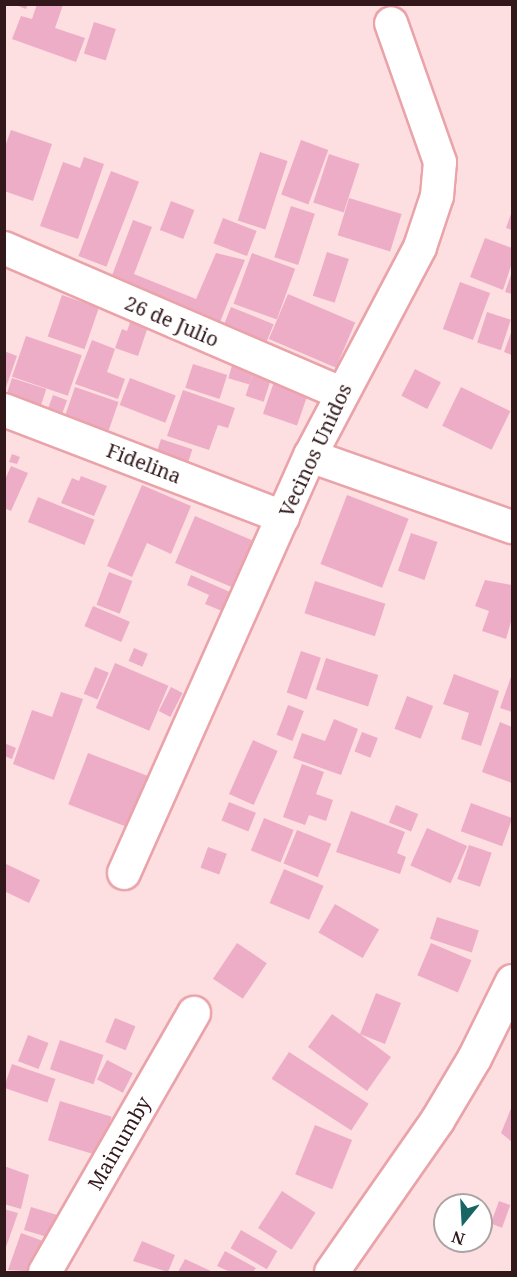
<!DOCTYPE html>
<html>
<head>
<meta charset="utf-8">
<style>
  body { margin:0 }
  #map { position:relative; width:517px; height:1277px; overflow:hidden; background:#fddfe1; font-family:"Noto Serif",serif }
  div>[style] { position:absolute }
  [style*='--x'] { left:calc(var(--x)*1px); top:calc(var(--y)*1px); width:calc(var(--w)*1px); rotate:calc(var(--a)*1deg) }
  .building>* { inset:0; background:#eeadc7; transform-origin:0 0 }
  .roads { filter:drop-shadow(2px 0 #e9a3a9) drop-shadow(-2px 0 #e9a3a9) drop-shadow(0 2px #e9a3a9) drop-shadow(0 -2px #e9a3a9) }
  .street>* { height:32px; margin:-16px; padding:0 16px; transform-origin:16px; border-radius:16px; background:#fff }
  .secondary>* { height:33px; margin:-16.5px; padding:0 16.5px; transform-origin:16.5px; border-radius:16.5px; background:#fff }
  span { translate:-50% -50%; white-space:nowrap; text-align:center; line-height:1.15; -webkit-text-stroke:6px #fff; paint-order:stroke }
  .street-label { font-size:20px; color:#32181b }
  .frame { position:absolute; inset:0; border:6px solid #32181b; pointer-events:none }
  .north { position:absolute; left:433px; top:1193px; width:60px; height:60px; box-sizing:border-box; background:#fff; border:2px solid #ada3a4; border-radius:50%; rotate:198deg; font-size:16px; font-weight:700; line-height:24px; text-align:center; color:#32181b }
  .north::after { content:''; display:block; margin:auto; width:21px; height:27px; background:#176564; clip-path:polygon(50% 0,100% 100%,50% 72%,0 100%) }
</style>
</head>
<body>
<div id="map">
  <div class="building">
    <div style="clip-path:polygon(13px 4px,28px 4px,26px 9px)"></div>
    <div style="clip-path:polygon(37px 4px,63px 5px,55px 28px,85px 38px,76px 62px,12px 39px,21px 16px,32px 19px)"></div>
    <div style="left:94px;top:22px;width:23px;height:33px;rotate:18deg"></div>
    <div style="clip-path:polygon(11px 130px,52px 144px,33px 201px,4px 191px,4px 149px)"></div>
    <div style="left:301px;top:140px;width:29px;height:58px;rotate:20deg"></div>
    <div style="left:260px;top:152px;width:29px;height:72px;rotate:18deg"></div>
    <div style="left:329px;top:154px;width:32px;height:51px;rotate:18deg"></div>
    <div style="clip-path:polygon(84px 157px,104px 164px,78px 239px,40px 226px,63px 162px,80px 168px)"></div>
    <div style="left:111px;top:171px;width:30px;height:91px;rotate:21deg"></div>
    <div style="left:349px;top:198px;width:55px;height:39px;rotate:17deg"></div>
    <div style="left:171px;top:201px;width:25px;height:31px;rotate:21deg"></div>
    <div style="left:291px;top:206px;width:25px;height:54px;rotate:18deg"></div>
    <div style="clip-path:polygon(512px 211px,512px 230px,506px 228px)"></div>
    <div style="left:223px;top:218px;width:36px;height:27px;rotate:21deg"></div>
    <div style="clip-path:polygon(133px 220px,152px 227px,134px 274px,196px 299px,216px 253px,245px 260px,218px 327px,111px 278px)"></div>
    <div style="clip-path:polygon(485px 238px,512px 248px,512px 263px,503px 290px,470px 277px)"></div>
    <div style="left:327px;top:252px;width:23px;height:46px;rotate:18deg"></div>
    <div style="left:252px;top:253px;width:46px;height:54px;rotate:20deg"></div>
    <div style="clip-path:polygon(512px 272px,512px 294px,505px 292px)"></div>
    <div style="left:460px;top:282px;width:32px;height:50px;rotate:20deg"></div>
    <div style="left:288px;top:294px;width:73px;height:49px;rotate:23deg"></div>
    <div style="left:62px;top:295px;width:39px;height:44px;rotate:19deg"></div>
    <div style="left:231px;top:307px;width:46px;height:22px;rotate:22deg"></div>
    <div style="clip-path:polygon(135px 308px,152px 315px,138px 356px,115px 348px,122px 329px,127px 331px)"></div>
    <div style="left:487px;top:312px;width:25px;height:32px;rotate:18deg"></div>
    <div style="clip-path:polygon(512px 330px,512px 355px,504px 352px)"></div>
    <div style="left:26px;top:336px;width:59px;height:43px;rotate:19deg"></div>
    <div style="clip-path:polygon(92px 340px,115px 349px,107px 372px,125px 379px,118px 399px,75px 384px)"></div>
    <div style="clip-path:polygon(4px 351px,17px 356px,5px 390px,4px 390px)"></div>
    <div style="left:233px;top:362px;width:22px;height:17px;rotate:16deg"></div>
    <div style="left:193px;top:364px;width:36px;height:25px;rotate:18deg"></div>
    <div style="left:415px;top:369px;width:29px;height:30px;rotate:27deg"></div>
    <div style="left:253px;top:373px;width:19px;height:24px;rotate:18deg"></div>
    <div style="left:276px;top:376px;width:36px;height:40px;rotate:19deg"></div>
    <div style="left:12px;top:378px;width:36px;height:17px;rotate:18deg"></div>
    <div style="left:130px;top:378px;width:49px;height:29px;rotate:21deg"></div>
    <div style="left:75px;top:387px;width:46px;height:31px;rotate:19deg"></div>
    <div style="left:461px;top:387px;width:55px;height:43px;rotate:26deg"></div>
    <div style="clip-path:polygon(183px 390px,235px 408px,228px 428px,218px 425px,209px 450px,167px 436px)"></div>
    <div style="left:53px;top:395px;width:15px;height:16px;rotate:20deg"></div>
    <div style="left:161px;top:439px;width:33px;height:22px;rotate:18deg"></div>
    <div style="clip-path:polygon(12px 454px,20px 457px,17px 464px,9px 462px)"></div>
    <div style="clip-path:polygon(11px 466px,28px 473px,11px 511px,4px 508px,4px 482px)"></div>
    <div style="clip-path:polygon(81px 476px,107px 486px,94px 516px,61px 503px,72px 478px,79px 481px)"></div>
    <div style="clip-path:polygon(142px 485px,191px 506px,171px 554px,147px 543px,132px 577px,107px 566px)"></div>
    <div style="left:347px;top:495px;width:66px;height:74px;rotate:21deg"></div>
    <div style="left:38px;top:497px;width:61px;height:27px;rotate:22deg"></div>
    <div style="left:195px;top:516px;width:62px;height:51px;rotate:23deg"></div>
    <div style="left:411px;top:533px;width:28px;height:40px;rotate:19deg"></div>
    <div style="left:109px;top:572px;width:25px;height:35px;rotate:21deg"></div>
    <div style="clip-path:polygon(191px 575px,230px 592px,222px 611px,205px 604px,209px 595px,187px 585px)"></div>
    <div style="clip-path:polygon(485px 580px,512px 585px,512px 618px,506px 639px,482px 631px,489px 611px,475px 606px)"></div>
    <div style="left:315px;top:581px;width:74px;height:34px;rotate:18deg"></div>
    <div style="left:93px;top:606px;width:40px;height:22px;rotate:23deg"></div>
    <div style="left:134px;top:648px;width:15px;height:14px;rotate:23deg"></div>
    <div style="left:301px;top:651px;width:21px;height:44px;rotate:19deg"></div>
    <div style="left:326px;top:658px;width:55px;height:33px;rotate:18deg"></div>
    <div style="left:115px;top:663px;width:58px;height:49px;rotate:23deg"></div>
    <div style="left:95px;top:667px;width:15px;height:29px;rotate:23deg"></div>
    <div style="clip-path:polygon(454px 674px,499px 691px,481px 746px,461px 739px,469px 713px,443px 704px)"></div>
    <div style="clip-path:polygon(512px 674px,512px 712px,500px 708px)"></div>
    <div style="left:171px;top:687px;width:13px;height:27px;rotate:27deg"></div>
    <div style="clip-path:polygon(61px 692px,83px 699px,54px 780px,13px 764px,32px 710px,52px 717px)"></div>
    <div style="left:407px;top:696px;width:28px;height:35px;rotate:21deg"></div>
    <div style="left:288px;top:705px;width:17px;height:32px;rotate:21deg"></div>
    <div style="clip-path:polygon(334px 719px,358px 729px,341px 775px,293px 758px,302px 733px,325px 741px)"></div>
    <div style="clip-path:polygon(500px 722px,512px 727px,512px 783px,482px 772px)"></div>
    <div style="left:362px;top:732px;width:17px;height:21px;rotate:21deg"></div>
    <div style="left:253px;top:740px;width:27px;height:59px;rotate:24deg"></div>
    <div style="clip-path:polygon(4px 743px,16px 748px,12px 759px,4px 756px)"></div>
    <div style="left:88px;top:753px;width:72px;height:55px;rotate:21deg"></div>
    <div style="clip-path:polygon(302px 764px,324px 772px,316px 794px,333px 800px,326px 821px,309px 815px,305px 825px,283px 817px)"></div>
    <div style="left:229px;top:802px;width:29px;height:20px;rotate:22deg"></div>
    <div style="left:471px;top:803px;width:44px;height:30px;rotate:20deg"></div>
    <div style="left:396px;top:805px;width:24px;height:19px;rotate:22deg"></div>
    <div style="clip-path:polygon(351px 811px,405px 832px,397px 853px,406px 857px,400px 874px,336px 852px)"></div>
    <div style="left:264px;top:818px;width:32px;height:35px;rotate:22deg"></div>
    <div style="left:427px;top:828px;width:44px;height:41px;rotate:24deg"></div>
    <div style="left:297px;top:830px;width:37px;height:36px;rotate:22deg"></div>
    <div style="left:469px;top:845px;width:24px;height:36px;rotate:19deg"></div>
    <div style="left:208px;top:847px;width:20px;height:22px;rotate:20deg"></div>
    <div style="clip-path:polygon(6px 864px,40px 880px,29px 903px,4px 891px)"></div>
    <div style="left:284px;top:869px;width:43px;height:37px;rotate:23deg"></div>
    <div style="left:335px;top:904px;width:51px;height:33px;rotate:30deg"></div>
    <div style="left:437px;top:917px;width:44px;height:23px;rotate:18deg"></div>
    <div style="left:237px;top:943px;width:36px;height:43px;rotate:34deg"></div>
    <div style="left:431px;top:943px;width:44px;height:35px;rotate:23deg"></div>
    <div style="clip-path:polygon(376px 993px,401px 1003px,385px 1044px,360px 1034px,391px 1057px,367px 1091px,308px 1047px,332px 1014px,360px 1034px)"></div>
    <div style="left:115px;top:1018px;width:22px;height:26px;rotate:22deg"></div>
    <div style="left:28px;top:1035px;width:22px;height:28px;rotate:21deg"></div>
    <div style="left:60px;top:1040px;width:46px;height:31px;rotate:19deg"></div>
    <div style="left:289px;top:1052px;width:95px;height:32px;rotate:33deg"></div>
    <div style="left:107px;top:1060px;width:29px;height:22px;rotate:27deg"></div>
    <div style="left:12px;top:1064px;width:46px;height:25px;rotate:19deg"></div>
    <div style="left:60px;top:1101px;width:54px;height:41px;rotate:17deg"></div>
    <div style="clip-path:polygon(512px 1106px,512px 1142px,501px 1133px)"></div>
    <div style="left:315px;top:1125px;width:40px;height:53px;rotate:22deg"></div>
    <div style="clip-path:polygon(4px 1166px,29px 1175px,21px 1209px,4px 1204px)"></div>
    <div style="left:282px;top:1191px;width:40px;height:44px;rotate:33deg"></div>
    <div style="left:499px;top:1201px;width:12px;height:24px;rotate:20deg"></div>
    <div style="left:31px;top:1207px;width:37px;height:24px;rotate:17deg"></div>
    <div style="clip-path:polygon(4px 1209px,18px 1213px,5px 1250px,4px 1250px)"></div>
    <div style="left:241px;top:1230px;width:42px;height:21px;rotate:30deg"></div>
    <div style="clip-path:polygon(21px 1233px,54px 1245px,39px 1272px,8px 1270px)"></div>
    <div style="clip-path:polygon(142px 1241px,175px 1255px,168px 1272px,133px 1261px)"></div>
    <div style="clip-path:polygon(225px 1251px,256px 1268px,253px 1272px,230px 1272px,217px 1266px)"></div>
    <div style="clip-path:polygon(185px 1259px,213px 1272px,178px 1272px)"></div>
  </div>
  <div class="roads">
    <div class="street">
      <div style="--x:4;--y:248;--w:366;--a:23.3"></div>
      <div style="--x:4;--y:410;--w:299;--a:21"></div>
      <div style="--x:310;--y:456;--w:214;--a:19.4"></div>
      <div style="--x:124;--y:873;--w:457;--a:-66"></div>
      <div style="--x:310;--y:456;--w:236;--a:-62.2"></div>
      <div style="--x:420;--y:247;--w:54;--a:-71.6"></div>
      <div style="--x:437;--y:196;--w:34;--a:-85"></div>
      <div style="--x:440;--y:162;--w:147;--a:-109.4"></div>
      <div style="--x:45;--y:1272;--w:299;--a:-60.1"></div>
    </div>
    <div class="secondary">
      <div style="--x:331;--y:1272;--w:185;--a:-55.1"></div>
      <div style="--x:437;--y:1120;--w:72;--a:-59.2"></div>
      <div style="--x:474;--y:1058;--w:86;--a:-63.7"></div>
    </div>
  </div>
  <div class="street-label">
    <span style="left:172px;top:321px;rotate:23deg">26 de Julio</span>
    <span style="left:315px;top:450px;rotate:-65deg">Vecinos Unidos</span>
    <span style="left:144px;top:463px;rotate:21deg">Fidelina</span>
    <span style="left:119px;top:1143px;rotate:-60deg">Mainumby</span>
  </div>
  <div class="frame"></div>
  <div class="north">N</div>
</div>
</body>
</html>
